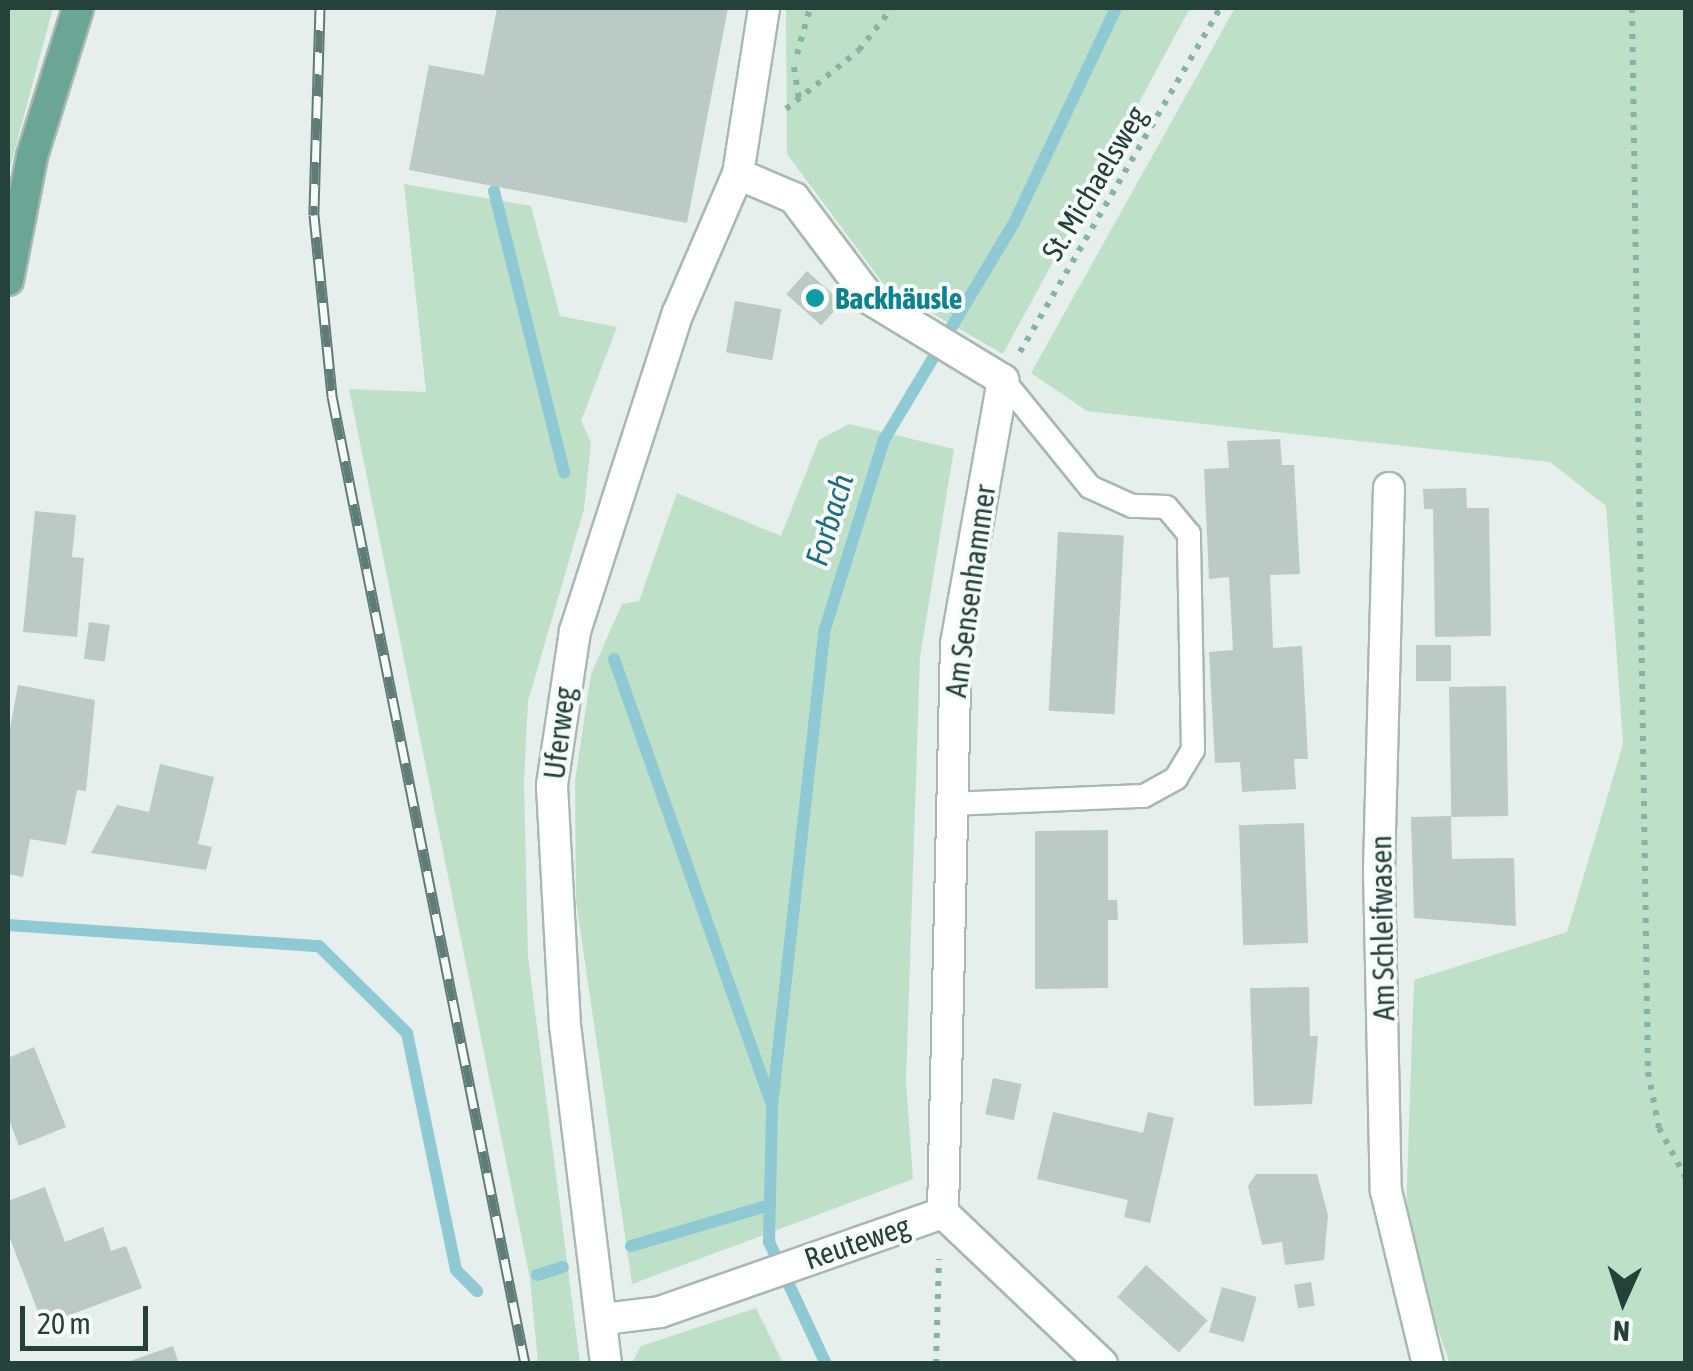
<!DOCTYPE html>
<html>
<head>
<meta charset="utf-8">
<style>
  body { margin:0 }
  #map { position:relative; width:1693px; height:1371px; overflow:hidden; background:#e6efeb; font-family:"Asap Condensed",sans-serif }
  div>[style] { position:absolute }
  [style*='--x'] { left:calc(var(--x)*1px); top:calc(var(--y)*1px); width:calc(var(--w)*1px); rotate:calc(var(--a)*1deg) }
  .green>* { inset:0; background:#bfe0c8 }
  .stream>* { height:12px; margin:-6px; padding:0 6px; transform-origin:6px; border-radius:6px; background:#8ec9d4 }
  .building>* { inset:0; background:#bbcac4; transform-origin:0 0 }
  .path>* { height:6px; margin-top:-3px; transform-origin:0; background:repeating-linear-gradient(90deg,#86b3a5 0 5px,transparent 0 13px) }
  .roads { filter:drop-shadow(2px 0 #a8b8b2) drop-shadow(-2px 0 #a8b8b2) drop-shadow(0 2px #a8b8b2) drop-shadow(0 -2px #a8b8b2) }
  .service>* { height:22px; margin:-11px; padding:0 11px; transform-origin:11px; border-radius:11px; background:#fff }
  .minor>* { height:30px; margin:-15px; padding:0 15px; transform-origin:15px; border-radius:15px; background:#fff }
  .primary>* { height:30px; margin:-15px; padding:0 15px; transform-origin:15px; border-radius:15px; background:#6aa596 }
  .rail>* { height:11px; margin-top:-5.5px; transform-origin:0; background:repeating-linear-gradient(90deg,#f7fbf9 0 22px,#5f7d75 0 44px); box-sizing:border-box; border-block:2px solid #5f7d75 }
  .dots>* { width:28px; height:28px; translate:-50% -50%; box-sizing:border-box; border:5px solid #f7fbf9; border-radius:50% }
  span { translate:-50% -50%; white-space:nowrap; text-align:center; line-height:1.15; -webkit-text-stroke:8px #f7fbf9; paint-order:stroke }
  .street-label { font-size:30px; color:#24423a }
  .culture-label { font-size:30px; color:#0d838f; font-weight:700 }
  .left { translate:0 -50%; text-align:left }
  .water-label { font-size:32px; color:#1c6f80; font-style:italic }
  .frame { position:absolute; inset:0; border:10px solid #24423a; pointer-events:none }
  .north { position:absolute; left:1573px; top:1251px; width:100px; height:100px; -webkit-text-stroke:8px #f7fbf9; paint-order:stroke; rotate:183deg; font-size:28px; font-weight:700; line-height:40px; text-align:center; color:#24423a }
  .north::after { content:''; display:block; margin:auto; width:35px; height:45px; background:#24423a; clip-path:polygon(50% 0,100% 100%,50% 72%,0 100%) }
  .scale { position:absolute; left:20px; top:1306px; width:128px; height:45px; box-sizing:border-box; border:5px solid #24423a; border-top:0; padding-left:12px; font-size:30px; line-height:35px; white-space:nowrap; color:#24423a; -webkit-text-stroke:8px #f7fbf9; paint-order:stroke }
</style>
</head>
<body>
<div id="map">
  <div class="green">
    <div style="clip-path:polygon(8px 8px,53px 8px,8px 175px)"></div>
    <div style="clip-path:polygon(786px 8px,1190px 8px,1003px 354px,885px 286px,787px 154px)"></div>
    <div style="clip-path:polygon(1235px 8px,1685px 8px,1685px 1363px,1450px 1363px,1405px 1240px,1414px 980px,1567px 932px,1623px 744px,1606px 506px,1550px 462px,1087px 411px,1031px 373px)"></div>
    <div style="clip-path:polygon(404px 184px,531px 206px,560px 316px,617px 327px,581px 421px,591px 443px,584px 509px,528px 701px,524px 781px,528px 956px,580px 1363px,538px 1363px,530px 1279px,349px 389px,426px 392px)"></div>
    <div style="clip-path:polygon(849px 424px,954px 449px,920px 657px,906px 1082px,913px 1179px,632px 1284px,576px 901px,575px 781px,591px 674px,622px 604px,639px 601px,677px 493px,781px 536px,819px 440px)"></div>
    <div style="clip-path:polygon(756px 1308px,783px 1363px,632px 1363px,641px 1346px)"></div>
  </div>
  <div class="stream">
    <div style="--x:494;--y:191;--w:290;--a:76"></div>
    <div style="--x:614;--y:659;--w:468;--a:70.5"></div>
    <div style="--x:8;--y:925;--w:312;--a:3.9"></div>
    <div style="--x:319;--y:946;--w:124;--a:44.7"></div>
    <div style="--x:407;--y:1033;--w:242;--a:78.3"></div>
    <div style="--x:456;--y:1270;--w:30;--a:45"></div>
    <div style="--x:631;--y:1246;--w:145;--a:-16.4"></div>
    <div style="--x:537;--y:1275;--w:27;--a:-17"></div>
    <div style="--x:826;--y:1364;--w:135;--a:-115"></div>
    <div style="--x:769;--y:1242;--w:136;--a:-88.7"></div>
    <div style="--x:772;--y:1106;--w:480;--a:-83.7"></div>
    <div style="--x:825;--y:629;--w:198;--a:-72.7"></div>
    <div style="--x:884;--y:440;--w:253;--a:-59.1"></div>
    <div style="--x:1014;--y:223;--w:238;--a:-64.6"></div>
  </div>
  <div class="building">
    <div style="clip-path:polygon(497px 8px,728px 8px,687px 223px,409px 170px,429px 65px,484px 75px)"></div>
    <div style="left:807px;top:271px;width:47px;height:31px;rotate:42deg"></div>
    <div style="left:735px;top:301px;width:47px;height:52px;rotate:10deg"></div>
    <div style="clip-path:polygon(1280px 439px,1282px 465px,1294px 465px,1300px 574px,1270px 575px,1273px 648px,1302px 646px,1308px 759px,1294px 759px,1296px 789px,1242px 792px,1240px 762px,1215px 763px,1209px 652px,1233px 650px,1229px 577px,1209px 579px,1204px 469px,1229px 468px,1227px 441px)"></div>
    <div style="clip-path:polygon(1466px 488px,1467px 508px,1489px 508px,1491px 636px,1435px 637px,1433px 509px,1424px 509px,1423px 489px)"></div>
    <div style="clip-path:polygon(35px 511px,76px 515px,72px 557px,84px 558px,77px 637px,23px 632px)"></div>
    <div style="left:1058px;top:532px;width:66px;height:179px;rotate:3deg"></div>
    <div style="left:89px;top:622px;width:21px;height:37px;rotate:8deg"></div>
    <div style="left:1416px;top:645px;width:35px;height:36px"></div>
    <div style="clip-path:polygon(18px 685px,95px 700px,86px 791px,77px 790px,66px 845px,30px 839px,23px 877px,8px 874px,8px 739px)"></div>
    <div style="left:1506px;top:686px;width:130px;height:57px;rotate:89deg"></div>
    <div style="clip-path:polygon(160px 764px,214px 777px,198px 844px,212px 847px,206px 870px,91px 853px,117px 805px,149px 812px)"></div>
    <div style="clip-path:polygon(1451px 816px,1452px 859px,1514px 858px,1516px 926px,1414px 918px,1411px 817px)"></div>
    <div style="left:1304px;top:823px;width:120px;height:65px;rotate:88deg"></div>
    <div style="clip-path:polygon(1108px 830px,1108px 900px,1117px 900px,1118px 920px,1108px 920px,1108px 988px,1035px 989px,1035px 831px)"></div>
    <div style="clip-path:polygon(1309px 987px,1310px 1036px,1318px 1036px,1312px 1104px,1254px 1106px,1250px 988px)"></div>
    <div style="clip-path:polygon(34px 1047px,66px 1127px,19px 1146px,8px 1117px,8px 1058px)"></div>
    <div style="left:993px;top:1078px;width:29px;height:37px;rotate:12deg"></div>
    <div style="clip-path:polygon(1053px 1112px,1143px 1133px,1148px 1112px,1174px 1118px,1150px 1223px,1124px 1217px,1128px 1200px,1037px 1179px)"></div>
    <div style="clip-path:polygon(1256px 1174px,1317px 1174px,1328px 1215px,1324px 1260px,1285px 1265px,1282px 1242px,1262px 1245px,1248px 1186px)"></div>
    <div style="clip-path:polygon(45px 1187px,65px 1242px,103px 1227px,111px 1251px,126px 1246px,142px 1288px,43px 1325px,8px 1233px,8px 1201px)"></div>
    <div style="left:1146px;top:1265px;width:83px;height:43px;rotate:42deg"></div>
    <div style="left:1311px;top:1282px;width:24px;height:17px;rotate:81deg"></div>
    <div style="left:1222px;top:1287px;width:36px;height:47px;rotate:16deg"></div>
    <div style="clip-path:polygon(173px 1346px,179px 1364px,124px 1364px,124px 1363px)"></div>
  </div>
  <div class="path">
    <div style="--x:1632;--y:8;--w:1064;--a:89.14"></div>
    <div style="--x:1648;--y:1072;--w:57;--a:78.9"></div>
    <div style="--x:1659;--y:1128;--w:57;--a:61.6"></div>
    <div style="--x:797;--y:54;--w:48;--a:-74.2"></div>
    <div style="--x:794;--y:67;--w:32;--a:81"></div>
    <div style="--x:786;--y:109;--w:94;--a:-38.9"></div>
    <div style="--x:859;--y:50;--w:53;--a:-51.8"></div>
    <div style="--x:1020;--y:352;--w:398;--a:-59.8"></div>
    <div style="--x:936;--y:1364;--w:105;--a:-88.4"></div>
  </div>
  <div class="roads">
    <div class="service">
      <div style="--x:950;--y:804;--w:194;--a:-2.4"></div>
      <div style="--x:1144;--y:796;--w:37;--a:-29"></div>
      <div style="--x:1176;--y:778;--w:33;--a:-59"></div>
      <div style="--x:1193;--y:750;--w:216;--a:-91.1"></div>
      <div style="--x:1189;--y:534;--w:35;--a:-130"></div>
      <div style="--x:1166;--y:507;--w:34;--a:-178"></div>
      <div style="--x:1132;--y:506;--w:46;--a:-155.7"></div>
      <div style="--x:1090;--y:487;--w:138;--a:-129.1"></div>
    </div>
    <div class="minor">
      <div style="--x:764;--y:8;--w:168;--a:98.9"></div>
      <div style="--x:738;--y:174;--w:61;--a:23.2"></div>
      <div style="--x:794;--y:198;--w:126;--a:53"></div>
      <div style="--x:870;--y:299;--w:156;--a:31.3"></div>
      <div style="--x:1003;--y:380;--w:267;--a:100.1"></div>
      <div style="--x:956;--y:643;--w:570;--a:91.31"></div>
      <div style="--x:1389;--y:488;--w:382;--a:91.5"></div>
      <div style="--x:1379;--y:870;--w:321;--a:88.8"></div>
      <div style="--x:1386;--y:1191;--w:178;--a:76.4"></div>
      <div style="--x:943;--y:1213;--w:219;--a:43.5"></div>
      <div style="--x:604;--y:1319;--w:56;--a:-7.1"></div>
      <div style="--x:660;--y:1312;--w:300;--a:-19.3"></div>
      <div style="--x:606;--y:1364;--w:340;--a:-96.9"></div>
      <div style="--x:565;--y:1026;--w:241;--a:-93.1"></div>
      <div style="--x:552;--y:785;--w:156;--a:-81.5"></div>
      <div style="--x:575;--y:631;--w:334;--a:-72.1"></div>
      <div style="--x:678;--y:313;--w:151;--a:-66.7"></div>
    </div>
    <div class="primary">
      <div style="--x:8;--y:280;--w:126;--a:-79"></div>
      <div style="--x:32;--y:156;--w:155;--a:-72.7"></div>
    </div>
  </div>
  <div class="rail">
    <div style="--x:320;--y:8;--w:207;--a:91.7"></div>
    <div style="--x:314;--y:215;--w:182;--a:84.3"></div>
    <div style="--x:332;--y:396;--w:987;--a:78.72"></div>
  </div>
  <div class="dots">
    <div style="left:815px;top:298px;background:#0f9aa8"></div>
  </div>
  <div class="street-label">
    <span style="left:1094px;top:183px;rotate:-59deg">St. Michaelsweg</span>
    <span style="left:970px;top:591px;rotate:-82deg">Am Sensenhammer</span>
    <span style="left:559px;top:733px;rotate:-83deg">Uferweg</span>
    <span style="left:1382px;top:928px;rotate:-91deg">Am Schleifwasen</span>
    <span style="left:857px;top:1242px;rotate:-19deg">Reuteweg</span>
  </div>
  <div class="culture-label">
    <span class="left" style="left:835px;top:298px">Backhäusle</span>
  </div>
  <div class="water-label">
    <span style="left:830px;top:520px;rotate:-73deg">Forbach</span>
  </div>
  <div class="frame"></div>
  <div class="north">N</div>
  <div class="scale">20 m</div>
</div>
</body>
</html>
